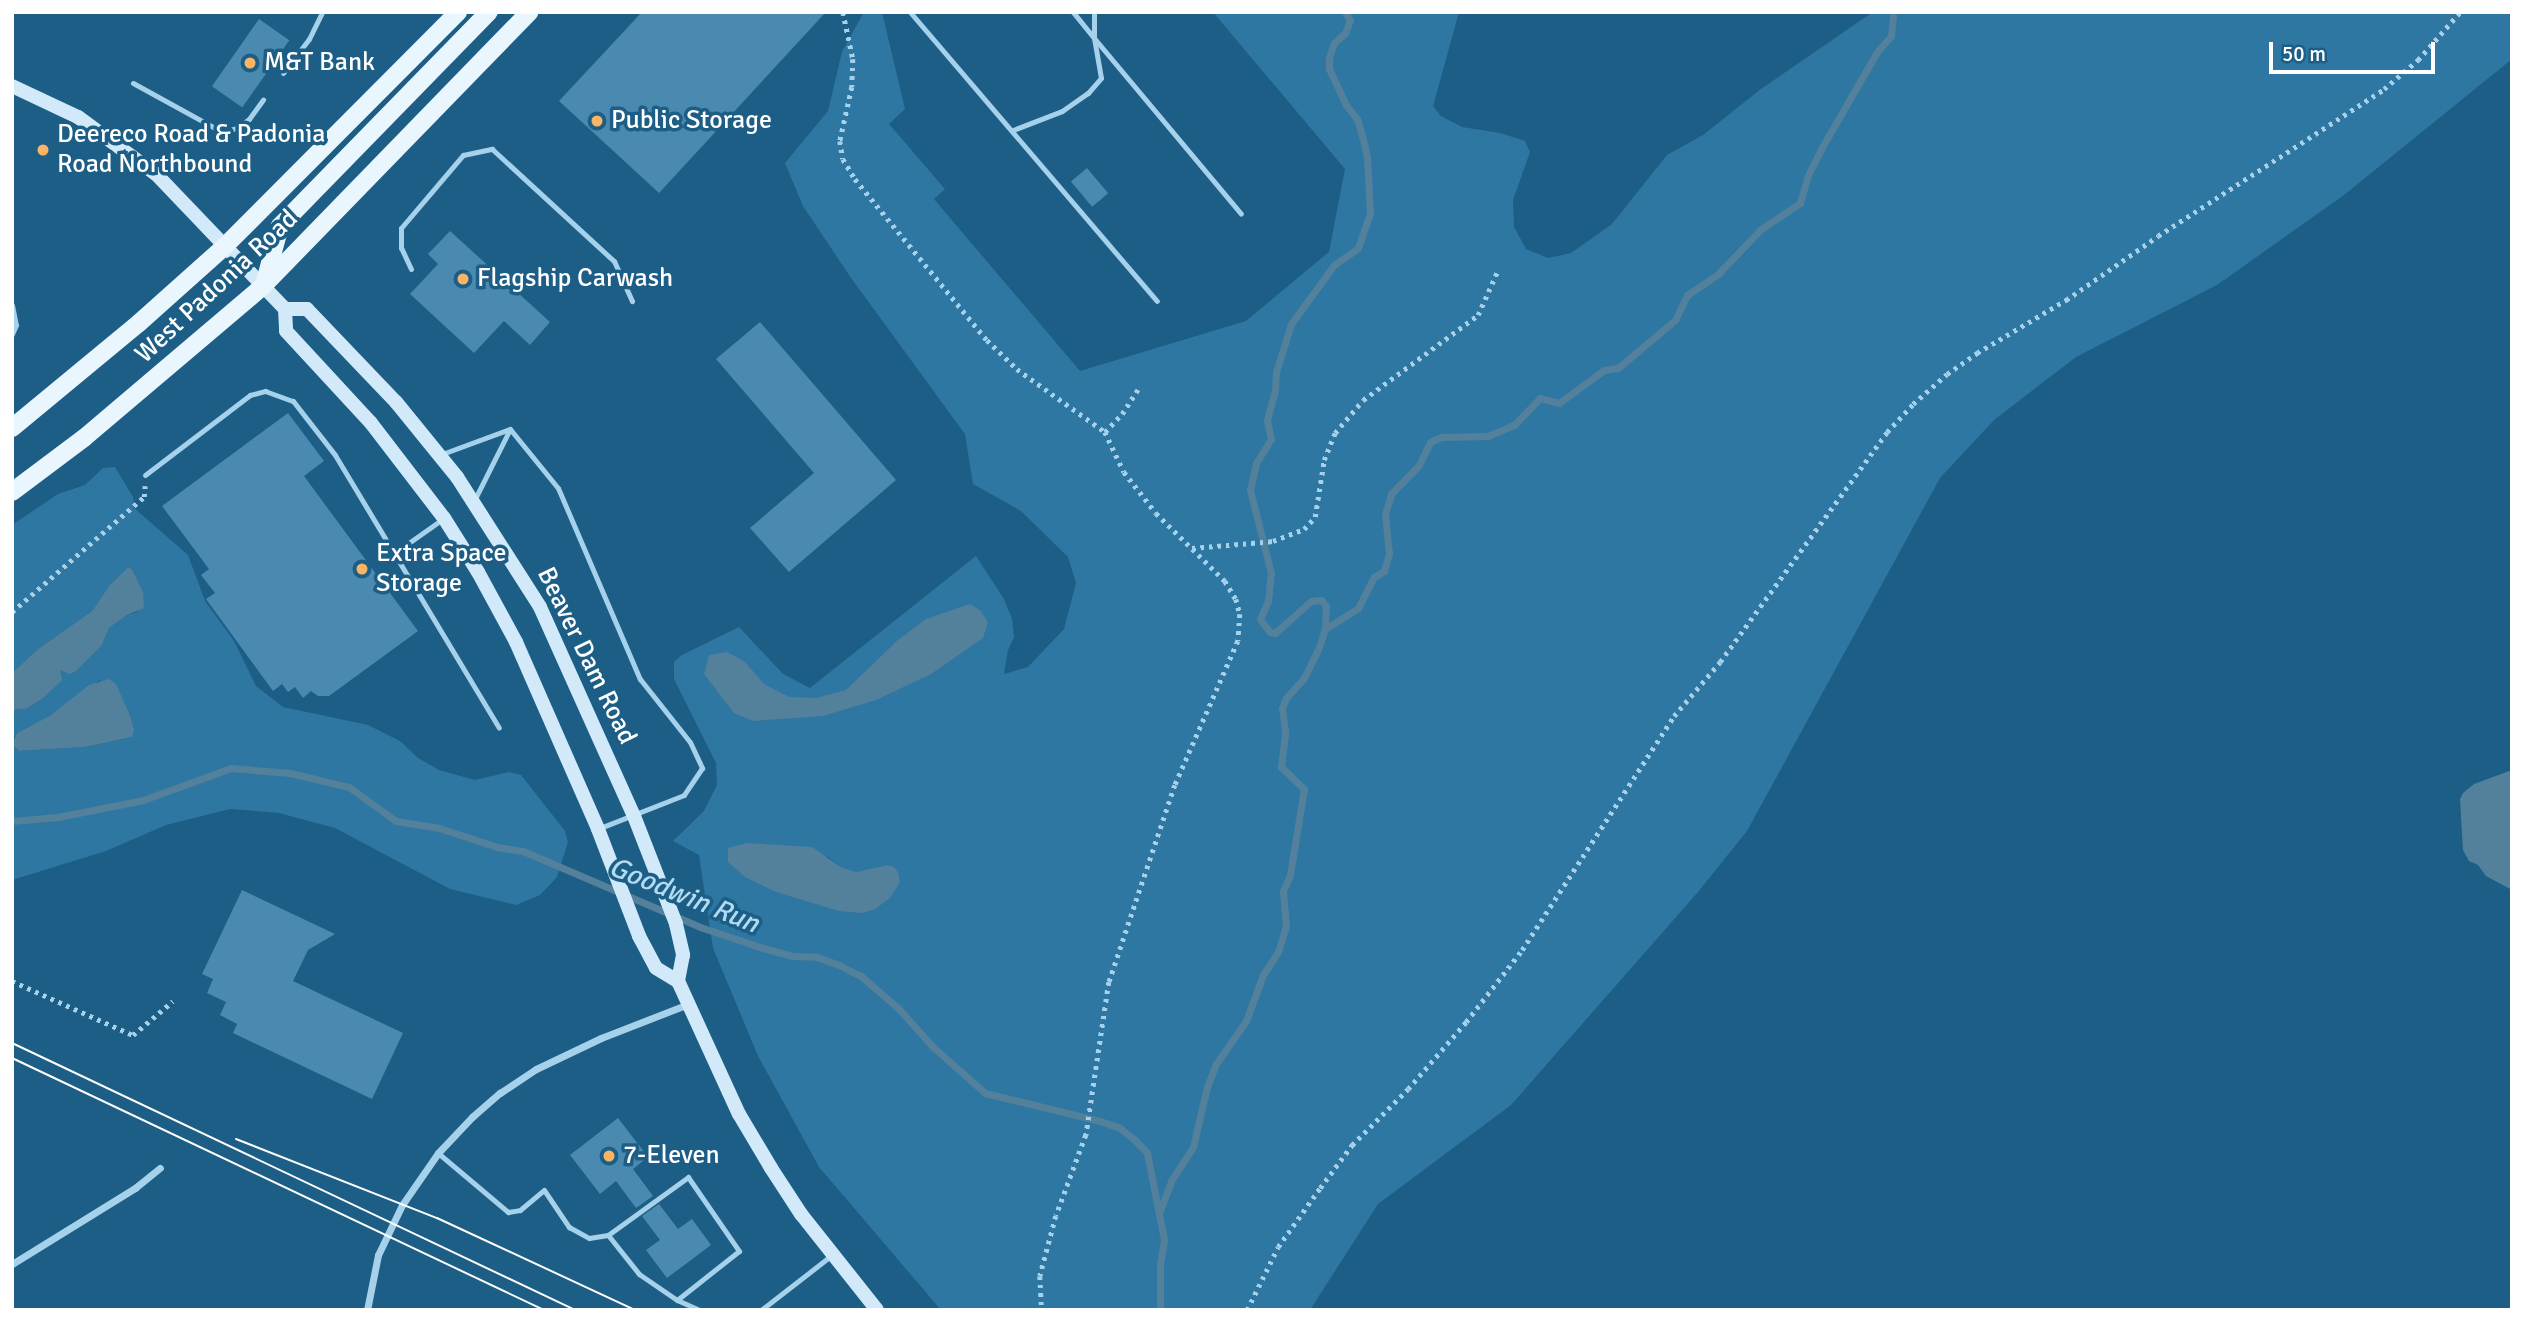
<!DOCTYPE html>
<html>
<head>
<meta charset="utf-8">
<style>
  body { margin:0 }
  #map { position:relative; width:2524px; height:1322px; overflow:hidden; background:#1d5e86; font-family:Signika,sans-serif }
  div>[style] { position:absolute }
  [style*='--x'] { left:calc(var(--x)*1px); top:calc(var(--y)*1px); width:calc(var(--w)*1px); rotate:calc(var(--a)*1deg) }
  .green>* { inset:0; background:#2e77a2 }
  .water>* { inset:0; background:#53819c }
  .stream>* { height:7px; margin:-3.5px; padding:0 3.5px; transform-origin:3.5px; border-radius:3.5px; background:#53819c }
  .building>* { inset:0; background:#4a8ab0; transform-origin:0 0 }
  .path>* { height:4.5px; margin-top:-2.25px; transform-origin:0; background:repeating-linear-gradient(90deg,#a6d1eb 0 3.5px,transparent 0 8.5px) }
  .service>* { height:5px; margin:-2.5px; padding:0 2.5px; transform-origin:2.5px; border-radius:2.5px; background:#a6d1eb }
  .minor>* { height:7px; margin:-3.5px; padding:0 3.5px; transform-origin:3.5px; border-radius:3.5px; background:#a6d1eb }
  .secondary>* { height:14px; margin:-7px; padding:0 7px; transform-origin:7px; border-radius:7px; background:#d1e9f8 }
  .primary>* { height:18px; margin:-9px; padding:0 9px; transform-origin:9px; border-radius:9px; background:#eaf6fe }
  .tram>* { height:2px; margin:-1px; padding:0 1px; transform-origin:1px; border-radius:1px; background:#fff }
  .dots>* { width:19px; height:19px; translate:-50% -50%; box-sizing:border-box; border:4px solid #1d5e86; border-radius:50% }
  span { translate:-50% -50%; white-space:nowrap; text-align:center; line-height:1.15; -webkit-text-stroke:7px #1d5e86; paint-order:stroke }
  .poi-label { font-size:26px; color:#fff }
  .left { translate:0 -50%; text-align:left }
  .street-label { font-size:26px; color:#fff }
  .water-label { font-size:28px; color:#b1dbf2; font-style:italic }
  .frame { position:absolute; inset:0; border:14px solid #fff; pointer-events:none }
  .scale { position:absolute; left:2269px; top:42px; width:166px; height:32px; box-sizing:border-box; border:4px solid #fff; border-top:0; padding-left:9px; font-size:21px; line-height:24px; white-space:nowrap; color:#fff; -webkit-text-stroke:5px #1d5e86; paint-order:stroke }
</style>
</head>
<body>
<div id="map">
  <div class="green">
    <div style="clip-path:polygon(evenodd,864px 12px,882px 12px,905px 109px,889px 124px,945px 189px,934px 199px,1080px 371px,1246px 321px,1329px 252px,1345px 169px,1213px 12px,1459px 12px,1433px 106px,1441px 116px,1462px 127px,1500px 133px,1525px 141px,1530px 152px,1513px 200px,1514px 227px,1526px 249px,1548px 258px,1571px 253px,1612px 224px,1667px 155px,1703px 135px,1761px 89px,1873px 12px,2512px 12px,2512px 59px,2344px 195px,2217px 285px,2076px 357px,1994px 420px,1940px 478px,1747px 831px,1698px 892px,1511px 1105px,1378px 1204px,1310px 1310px,941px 1310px,819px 1167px,758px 1056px,713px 948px,699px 855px,673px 841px,704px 811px,717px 785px,716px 763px,674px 679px,674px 662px,682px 655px,739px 627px,783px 674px,810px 688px,976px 556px,1004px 599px,1012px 619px,1014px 637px,1008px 650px,1004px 674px,1028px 667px,1064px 629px,1076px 583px,1068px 557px,1021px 511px,973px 484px,965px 434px,851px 278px,803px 206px,785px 163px,828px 111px,842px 52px,864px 12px,747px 843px,778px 846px,828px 857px,841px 867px,856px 872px,888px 865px,899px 874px,900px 882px,802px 899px,776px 892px,747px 843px)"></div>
    <div style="clip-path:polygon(115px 467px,133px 497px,134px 508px,188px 555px,205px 601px,234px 641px,256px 686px,283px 707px,368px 725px,400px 741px,418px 758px,439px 770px,475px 780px,509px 772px,521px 775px,565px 831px,568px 842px,557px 877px,540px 895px,516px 905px,450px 889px,335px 828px,279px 813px,230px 809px,166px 825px,106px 851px,12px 880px,12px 744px,19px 751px,85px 747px,132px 737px,100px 680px,51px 715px,17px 733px,12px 740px,12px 710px,26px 709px,42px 699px,60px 670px,102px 645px,109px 628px,127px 615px,137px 612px,143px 592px,132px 569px,128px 567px,109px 586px,92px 611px,38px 649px,12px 673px,12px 525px,58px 494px,85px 485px,103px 468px)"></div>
  </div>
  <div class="water">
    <div style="clip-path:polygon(128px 567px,132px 569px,143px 592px,144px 608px,127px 615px,109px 628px,102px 645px,76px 671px,70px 674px,60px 670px,62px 680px,42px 699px,26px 709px,12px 710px,12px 673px,38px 649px,92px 611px,109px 586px)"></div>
    <div style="clip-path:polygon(970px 604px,980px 610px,988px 622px,983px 638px,931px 674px,876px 700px,823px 716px,753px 721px,734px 713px,704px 674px,709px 655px,727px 652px,744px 661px,764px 684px,789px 697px,816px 698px,846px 690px,898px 640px,926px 619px)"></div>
    <div style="clip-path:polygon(109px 679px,116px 684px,130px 716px,134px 730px,132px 737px,85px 747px,19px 751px,12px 744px,17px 733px,51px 715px,89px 685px)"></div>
    <div style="clip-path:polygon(2512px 770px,2512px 890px,2486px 876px,2478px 865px,2469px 861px,2463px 850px,2460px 799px,2463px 793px,2474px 784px)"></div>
    <div style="clip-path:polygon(747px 843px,812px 847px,841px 867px,856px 872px,887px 865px,894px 867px,899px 874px,900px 882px,890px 898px,875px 909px,862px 913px,839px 911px,776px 892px,745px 877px,728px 862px,728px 848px)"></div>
  </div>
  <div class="stream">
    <div style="--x:1325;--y:629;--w:39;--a:-32"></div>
    <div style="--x:1358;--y:608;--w:35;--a:-63"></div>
    <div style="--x:1374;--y:577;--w:12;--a:-31"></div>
    <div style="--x:1384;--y:571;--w:18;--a:-74"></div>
    <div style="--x:1389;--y:554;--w:40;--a:-95.7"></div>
    <div style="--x:1385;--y:514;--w:21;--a:-73"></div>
    <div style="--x:1391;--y:494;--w:40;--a:-46"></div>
    <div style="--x:1419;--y:465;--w:25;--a:-64"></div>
    <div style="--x:1430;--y:442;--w:12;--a:-24"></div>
    <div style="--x:1441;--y:437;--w:47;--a:-1.2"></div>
    <div style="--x:1488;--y:436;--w:28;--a:-23"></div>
    <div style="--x:1514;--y:425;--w:37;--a:-46"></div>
    <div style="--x:1540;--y:398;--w:20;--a:15"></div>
    <div style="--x:1559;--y:403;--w:56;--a:-36.3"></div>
    <div style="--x:1604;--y:370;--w:14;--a:-8"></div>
    <div style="--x:1618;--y:368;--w:75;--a:-40.1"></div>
    <div style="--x:1675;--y:320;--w:28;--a:-64"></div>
    <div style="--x:1687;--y:295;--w:37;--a:-34"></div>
    <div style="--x:1718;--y:274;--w:62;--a:-46.3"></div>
    <div style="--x:1761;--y:229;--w:47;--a:-33.7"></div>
    <div style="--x:1800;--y:203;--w:29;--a:-74"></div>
    <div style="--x:1808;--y:175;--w:29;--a:-63"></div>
    <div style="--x:1821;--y:149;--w:112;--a:-60"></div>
    <div style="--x:1877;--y:52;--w:21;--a:-49"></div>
    <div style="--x:1891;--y:36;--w:20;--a:-84"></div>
    <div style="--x:12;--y:821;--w:46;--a:-5"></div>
    <div style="--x:58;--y:817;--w:87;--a:-11.3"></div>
    <div style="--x:143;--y:800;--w:94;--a:-20"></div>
    <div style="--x:231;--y:768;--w:59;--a:4.8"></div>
    <div style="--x:290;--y:773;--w:61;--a:13.3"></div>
    <div style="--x:349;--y:787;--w:58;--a:35.9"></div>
    <div style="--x:396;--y:821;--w:44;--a:9.2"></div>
    <div style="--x:439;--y:828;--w:61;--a:18.1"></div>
    <div style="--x:497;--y:847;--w:26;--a:9"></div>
    <div style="--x:523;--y:851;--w:193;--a:23.2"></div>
    <div style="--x:700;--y:927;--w:66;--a:18.4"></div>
    <div style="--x:763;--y:948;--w:30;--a:15"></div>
    <div style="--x:792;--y:956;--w:25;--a:2"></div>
    <div style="--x:817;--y:957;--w:23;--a:20"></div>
    <div style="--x:839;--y:965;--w:25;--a:27"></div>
    <div style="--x:861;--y:976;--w:49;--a:40.9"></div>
    <div style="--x:898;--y:1008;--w:52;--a:48.1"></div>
    <div style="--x:933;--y:1047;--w:69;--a:41.5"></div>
    <div style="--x:985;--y:1093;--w:118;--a:13.7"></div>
    <div style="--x:1100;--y:1121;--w:21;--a:19"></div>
    <div style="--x:1120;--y:1128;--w:19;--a:39"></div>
    <div style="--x:1135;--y:1140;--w:18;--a:47"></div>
    <div style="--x:1147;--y:1153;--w:89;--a:78.9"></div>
    <div style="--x:1164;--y:1240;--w:24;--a:99"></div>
    <div style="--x:1160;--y:1264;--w:46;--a:90"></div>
    <div style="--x:1159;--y:1213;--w:34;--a:-69"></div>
    <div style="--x:1171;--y:1181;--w:40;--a:-57.1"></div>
    <div style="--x:1193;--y:1147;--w:62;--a:-76.9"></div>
    <div style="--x:1207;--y:1087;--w:25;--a:-69"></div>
    <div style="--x:1216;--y:1064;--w:52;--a:-55.1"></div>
    <div style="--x:1246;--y:1021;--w:49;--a:-69.7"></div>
    <div style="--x:1263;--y:975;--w:27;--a:-57"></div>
    <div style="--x:1278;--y:952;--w:27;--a:-73"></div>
    <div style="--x:1286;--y:926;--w:35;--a:-95"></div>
    <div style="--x:1283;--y:891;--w:17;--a:-66"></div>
    <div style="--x:1290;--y:875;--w:87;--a:-80.8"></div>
    <div style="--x:1304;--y:789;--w:32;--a:-136"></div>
    <div style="--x:1281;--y:767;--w:35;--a:-83"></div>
    <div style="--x:1285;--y:732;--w:24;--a:-97"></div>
    <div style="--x:1282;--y:708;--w:11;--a:-68"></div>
    <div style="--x:1286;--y:698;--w:27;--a:-48"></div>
    <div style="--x:1304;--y:678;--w:34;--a:-64"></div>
    <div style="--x:1319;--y:647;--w:19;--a:-72"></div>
    <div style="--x:1325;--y:629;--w:23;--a:-88"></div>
    <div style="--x:1326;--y:606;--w:8;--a:-130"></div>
    <div style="--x:1321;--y:600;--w:10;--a:174"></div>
    <div style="--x:1311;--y:601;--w:48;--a:138.4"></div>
    <div style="--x:1275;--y:633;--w:5;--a:-169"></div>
    <div style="--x:1270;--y:632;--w:16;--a:-128"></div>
    <div style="--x:1260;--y:619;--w:20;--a:-66"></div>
    <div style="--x:1268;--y:601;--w:28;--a:-84"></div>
    <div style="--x:1271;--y:573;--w:86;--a:-104.2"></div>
    <div style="--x:1250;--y:490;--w:28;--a:-77"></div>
    <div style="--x:1256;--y:463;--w:28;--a:-58"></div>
    <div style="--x:1271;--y:439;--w:19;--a:-102"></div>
    <div style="--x:1267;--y:420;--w:31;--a:-75"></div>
    <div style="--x:1275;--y:390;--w:18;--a:-87"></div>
    <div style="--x:1276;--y:372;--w:50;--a:-72.6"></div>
    <div style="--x:1291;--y:324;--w:73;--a:-53.9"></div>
    <div style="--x:1334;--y:265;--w:29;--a:-35"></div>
    <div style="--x:1358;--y:248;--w:36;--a:-71"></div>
    <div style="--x:1370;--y:214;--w:57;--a:-93"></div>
    <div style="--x:1367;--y:157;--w:22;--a:-103"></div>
    <div style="--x:1362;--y:136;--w:18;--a:-106"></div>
    <div style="--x:1357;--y:119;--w:18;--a:-128"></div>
    <div style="--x:1346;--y:105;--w:40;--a:-115"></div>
    <div style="--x:1329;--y:69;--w:11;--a:-90"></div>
    <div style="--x:1329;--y:58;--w:16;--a:-72"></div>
    <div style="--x:1334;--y:43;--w:15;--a:-42"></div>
    <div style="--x:1345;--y:33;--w:14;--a:-69"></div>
    <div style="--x:1350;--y:20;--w:9;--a:-122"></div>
  </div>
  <div class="building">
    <div style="clip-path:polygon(642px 12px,826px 12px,659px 193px,559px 101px)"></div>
    <div style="left:259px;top:19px;width:37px;height:82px;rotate:35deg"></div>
    <div style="left:1087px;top:168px;width:33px;height:21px;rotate:50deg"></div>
    <div style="clip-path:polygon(450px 231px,550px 322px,530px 345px,504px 321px,474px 353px,410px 294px,438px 264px,428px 254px)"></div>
    <div style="clip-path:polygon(760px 322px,896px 480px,789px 572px,750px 528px,814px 473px,716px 359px)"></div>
    <div style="clip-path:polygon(288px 413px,324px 461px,304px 476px,418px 631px,329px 696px,318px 696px,311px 691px,303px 698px,295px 687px,288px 692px,282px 684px,273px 691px,206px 599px,215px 593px,201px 575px,209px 569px,162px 506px)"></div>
    <div style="clip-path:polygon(242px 890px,335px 934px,308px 950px,293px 981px,403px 1033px,372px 1099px,233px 1033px,237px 1024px,220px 1015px,226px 1002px,207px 993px,213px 979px,202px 974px)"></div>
    <div style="clip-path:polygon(618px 1118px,648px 1157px,633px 1169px,653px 1196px,636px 1208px,616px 1181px,600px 1194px,570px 1155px)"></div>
    <div style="clip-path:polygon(659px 1204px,678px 1229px,692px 1219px,711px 1245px,667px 1278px,646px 1250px,660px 1240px,642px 1216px)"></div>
  </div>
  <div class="path">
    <div style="--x:843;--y:12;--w:48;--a:78"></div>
    <div style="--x:853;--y:59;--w:28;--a:92"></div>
    <div style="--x:852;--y:87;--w:55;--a:102.5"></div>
    <div style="--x:840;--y:141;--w:18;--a:81"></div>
    <div style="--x:843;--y:159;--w:23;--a:59"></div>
    <div style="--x:855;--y:179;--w:208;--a:50.7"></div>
    <div style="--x:987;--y:340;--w:42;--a:44"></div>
    <div style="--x:1017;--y:369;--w:108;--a:35.6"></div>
    <div style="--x:1105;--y:432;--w:44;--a:64.6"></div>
    <div style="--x:1124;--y:472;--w:52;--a:52"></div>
    <div style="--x:1156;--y:513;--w:97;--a:44.6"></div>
    <div style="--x:1225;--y:581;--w:21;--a:59"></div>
    <div style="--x:1236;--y:599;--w:16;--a:75"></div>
    <div style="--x:1240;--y:614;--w:27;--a:94"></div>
    <div style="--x:1238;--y:641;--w:157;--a:113.6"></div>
    <div style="--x:1175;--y:785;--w:208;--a:108.5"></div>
    <div style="--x:1109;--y:982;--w:155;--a:98.5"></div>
    <div style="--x:1086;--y:1135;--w:86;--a:110.3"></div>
    <div style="--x:1056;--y:1216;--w:62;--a:104.9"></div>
    <div style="--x:1040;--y:1276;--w:34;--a:87"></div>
    <div style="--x:1105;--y:432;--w:25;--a:-47"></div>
    <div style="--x:1122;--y:414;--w:30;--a:-57"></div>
    <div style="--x:1192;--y:548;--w:81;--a:-4.9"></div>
    <div style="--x:1273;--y:541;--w:33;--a:-21"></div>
    <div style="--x:1304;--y:529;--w:16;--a:-47"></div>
    <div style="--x:1315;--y:517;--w:58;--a:-81"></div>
    <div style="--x:1324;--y:460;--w:29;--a:-68"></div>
    <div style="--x:1335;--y:433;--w:43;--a:-49.7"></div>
    <div style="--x:1363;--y:400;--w:143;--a:-36.5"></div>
    <div style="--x:1478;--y:315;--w:49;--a:-66"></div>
    <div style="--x:12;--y:612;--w:175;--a:-41.1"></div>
    <div style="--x:144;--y:497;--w:11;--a:-85"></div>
    <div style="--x:12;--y:981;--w:133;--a:24.1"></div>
    <div style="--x:133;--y:1035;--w:52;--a:-40.4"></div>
    <div style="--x:1247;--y:1310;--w:70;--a:-63.8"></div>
    <div style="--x:1278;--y:1247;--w:72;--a:-54.6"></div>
    <div style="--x:1320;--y:1188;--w:54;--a:-53.3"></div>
    <div style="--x:1352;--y:1145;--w:79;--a:-45"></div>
    <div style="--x:1408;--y:1089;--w:89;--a:-49.1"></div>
    <div style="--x:1466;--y:1022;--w:91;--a:-52.1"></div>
    <div style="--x:1522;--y:950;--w:279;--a:-57"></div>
    <div style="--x:1674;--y:716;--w:71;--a:-49.6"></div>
    <div style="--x:1720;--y:662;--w:284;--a:-54"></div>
    <div style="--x:1887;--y:432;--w:38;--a:-47"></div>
    <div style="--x:1913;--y:404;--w:45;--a:-41.4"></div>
    <div style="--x:1947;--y:374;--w:37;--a:-35"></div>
    <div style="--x:1977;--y:353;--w:104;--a:-30.8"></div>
    <div style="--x:2066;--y:300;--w:112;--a:-34.8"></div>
    <div style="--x:2158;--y:236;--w:270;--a:-33"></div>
    <div style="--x:2384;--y:89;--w:45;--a:-40.5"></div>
    <div style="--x:2418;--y:60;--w:64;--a:-48.8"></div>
  </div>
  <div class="service">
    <div style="--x:910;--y:12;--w:380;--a:49.5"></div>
    <div style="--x:1094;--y:12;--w:26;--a:90"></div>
    <div style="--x:1094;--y:38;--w:229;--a:50.1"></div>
    <div style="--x:283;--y:73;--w:43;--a:-52.6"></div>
    <div style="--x:309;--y:39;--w:30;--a:-64"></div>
    <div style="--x:133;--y:83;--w:102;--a:28.8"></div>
    <div style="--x:222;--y:132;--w:16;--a:-15"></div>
    <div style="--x:237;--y:128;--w:15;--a:-37"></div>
    <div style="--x:249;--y:119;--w:24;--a:-54"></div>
    <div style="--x:1013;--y:130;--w:53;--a:-21.2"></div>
    <div style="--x:1062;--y:111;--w:32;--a:-35"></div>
    <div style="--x:1088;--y:93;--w:20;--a:-49"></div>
    <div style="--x:1101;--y:78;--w:41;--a:-99.9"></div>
    <div style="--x:1094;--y:38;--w:33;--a:-129"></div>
    <div style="--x:411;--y:269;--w:23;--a:-115"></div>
    <div style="--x:401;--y:248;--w:20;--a:-90"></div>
    <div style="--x:401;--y:228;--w:96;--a:-49.7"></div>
    <div style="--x:463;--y:155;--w:30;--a:-12"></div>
    <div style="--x:492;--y:149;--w:166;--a:42.6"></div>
    <div style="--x:614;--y:261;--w:44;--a:65.8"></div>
    <div style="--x:12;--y:305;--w:20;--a:79"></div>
    <div style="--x:16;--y:325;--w:10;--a:114"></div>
    <div style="--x:510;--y:429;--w:76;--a:50.9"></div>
    <div style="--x:558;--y:488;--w:208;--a:66.8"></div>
    <div style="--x:640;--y:679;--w:80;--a:51.6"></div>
    <div style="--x:690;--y:742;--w:29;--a:65"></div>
    <div style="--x:702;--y:768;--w:32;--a:124"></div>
    <div style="--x:684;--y:795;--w:90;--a:158.6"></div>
    <div style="--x:442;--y:454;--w:72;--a:-20.2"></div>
    <div style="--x:510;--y:429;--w:78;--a:116.6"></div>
    <div style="--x:145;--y:475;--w:132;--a:-37.3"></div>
    <div style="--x:250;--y:395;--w:16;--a:-15"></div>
    <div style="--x:265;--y:391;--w:30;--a:20"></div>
    <div style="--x:293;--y:401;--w:68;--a:52.1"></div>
    <div style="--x:335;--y:455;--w:318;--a:59"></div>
    <div style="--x:393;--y:554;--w:62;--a:-35.2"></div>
    <div style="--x:438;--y:1153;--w:92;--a:40.1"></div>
    <div style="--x:508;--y:1212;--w:12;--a:-9"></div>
    <div style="--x:520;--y:1210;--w:31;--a:-40"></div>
    <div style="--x:544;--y:1190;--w:45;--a:56"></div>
    <div style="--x:569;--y:1227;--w:23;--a:29"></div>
    <div style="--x:589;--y:1238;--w:19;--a:-9"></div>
    <div style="--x:608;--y:1235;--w:50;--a:51.5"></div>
    <div style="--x:639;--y:1274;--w:46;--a:34.4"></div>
    <div style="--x:677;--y:1300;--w:24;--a:24"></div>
    <div style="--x:608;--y:1235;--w:99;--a:-35.9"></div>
    <div style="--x:688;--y:1177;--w:90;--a:55.4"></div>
    <div style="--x:739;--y:1251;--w:79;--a:141.7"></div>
    <div style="--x:761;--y:1310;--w:90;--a:-37.8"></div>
  </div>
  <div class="minor">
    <div style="--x:12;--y:1264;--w:145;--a:-31.7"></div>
    <div style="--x:135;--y:1188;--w:32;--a:-39"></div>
    <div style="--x:367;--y:1310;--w:56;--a:-78.7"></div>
    <div style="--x:378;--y:1255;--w:55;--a:-64.4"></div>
    <div style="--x:402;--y:1205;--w:63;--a:-55.3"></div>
    <div style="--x:438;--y:1153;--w:50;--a:-46.6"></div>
    <div style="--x:472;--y:1117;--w:37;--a:-41"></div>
    <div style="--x:500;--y:1093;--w:43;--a:-33.7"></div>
    <div style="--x:536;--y:1069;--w:72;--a:-25.5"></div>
    <div style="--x:601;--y:1038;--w:93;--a:-21.3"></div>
  </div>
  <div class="secondary">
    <div style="--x:12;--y:86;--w:73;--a:25.2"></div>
    <div style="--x:78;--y:117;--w:97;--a:36.2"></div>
    <div style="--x:156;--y:174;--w:187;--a:46.3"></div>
    <div style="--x:285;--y:309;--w:22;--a:87"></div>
    <div style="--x:286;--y:331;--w:125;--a:47.3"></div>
    <div style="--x:371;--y:423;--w:120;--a:52.5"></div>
    <div style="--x:444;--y:518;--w:64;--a:57.8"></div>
    <div style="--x:478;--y:572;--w:80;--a:61.5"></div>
    <div style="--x:516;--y:642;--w:204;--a:66.3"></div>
    <div style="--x:598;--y:829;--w:115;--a:69"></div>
    <div style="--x:639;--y:936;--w:36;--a:62"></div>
    <div style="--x:656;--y:968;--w:26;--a:31"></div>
    <div style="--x:678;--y:981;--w:146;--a:65.4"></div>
    <div style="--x:739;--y:1114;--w:63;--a:59.3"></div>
    <div style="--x:771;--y:1168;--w:55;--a:56.9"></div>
    <div style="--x:801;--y:1214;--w:122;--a:51.6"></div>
    <div style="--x:285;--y:309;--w:22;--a:0"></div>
    <div style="--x:307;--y:309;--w:129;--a:46.3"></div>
    <div style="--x:396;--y:402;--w:97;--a:50.9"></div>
    <div style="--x:457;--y:477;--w:154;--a:57.4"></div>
    <div style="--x:540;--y:607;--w:229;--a:65.8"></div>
    <div style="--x:634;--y:816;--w:116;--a:68.7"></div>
    <div style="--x:676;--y:924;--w:32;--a:77"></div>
    <div style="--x:683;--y:955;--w:26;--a:101"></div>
  </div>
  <div class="primary">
    <div style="--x:264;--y:285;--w:61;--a:-74.8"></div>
    <div style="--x:280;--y:226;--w:299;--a:-45.7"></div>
    <div style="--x:12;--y:428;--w:165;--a:-39.6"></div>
    <div style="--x:139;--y:323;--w:115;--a:-41.8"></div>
    <div style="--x:225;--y:246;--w:330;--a:-45.1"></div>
    <div style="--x:12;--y:492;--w:90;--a:-36.9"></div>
    <div style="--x:84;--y:438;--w:235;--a:-40.3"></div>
    <div style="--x:263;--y:286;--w:382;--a:-45.8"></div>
  </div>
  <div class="tram">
    <div style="--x:12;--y:1043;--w:623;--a:25.37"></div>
    <div style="--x:12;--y:1058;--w:589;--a:25.35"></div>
    <div style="--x:236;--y:1139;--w:216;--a:21.5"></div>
    <div style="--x:437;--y:1218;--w:218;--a:24.9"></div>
  </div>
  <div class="dots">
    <div style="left:250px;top:63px;background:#fab464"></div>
    <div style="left:597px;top:121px;background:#fab464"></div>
    <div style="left:43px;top:150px;background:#fab464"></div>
    <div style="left:463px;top:279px;background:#fab464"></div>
    <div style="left:362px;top:569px;background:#fab464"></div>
    <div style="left:609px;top:1156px;background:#fab464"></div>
  </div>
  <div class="poi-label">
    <span class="left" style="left:264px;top:63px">M&amp;T Bank</span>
    <span class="left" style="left:611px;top:121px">Public Storage</span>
    <span class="left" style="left:57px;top:150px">Deereco Road &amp; Padonia<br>Road Northbound</span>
    <span class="left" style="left:477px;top:279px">Flagship Carwash</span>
    <span class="left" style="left:376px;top:569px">Extra Space<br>Storage</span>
    <span class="left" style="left:623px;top:1156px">7-Eleven</span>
  </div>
  <div class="street-label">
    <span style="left:217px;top:287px;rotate:-43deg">West Padonia Road</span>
    <span style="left:586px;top:656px;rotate:64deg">Beaver Dam Road</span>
  </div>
  <div class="water-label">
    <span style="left:684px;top:895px;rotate:22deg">Goodwin Run</span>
  </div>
  <div class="frame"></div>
  <div class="scale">50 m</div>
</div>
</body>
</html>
